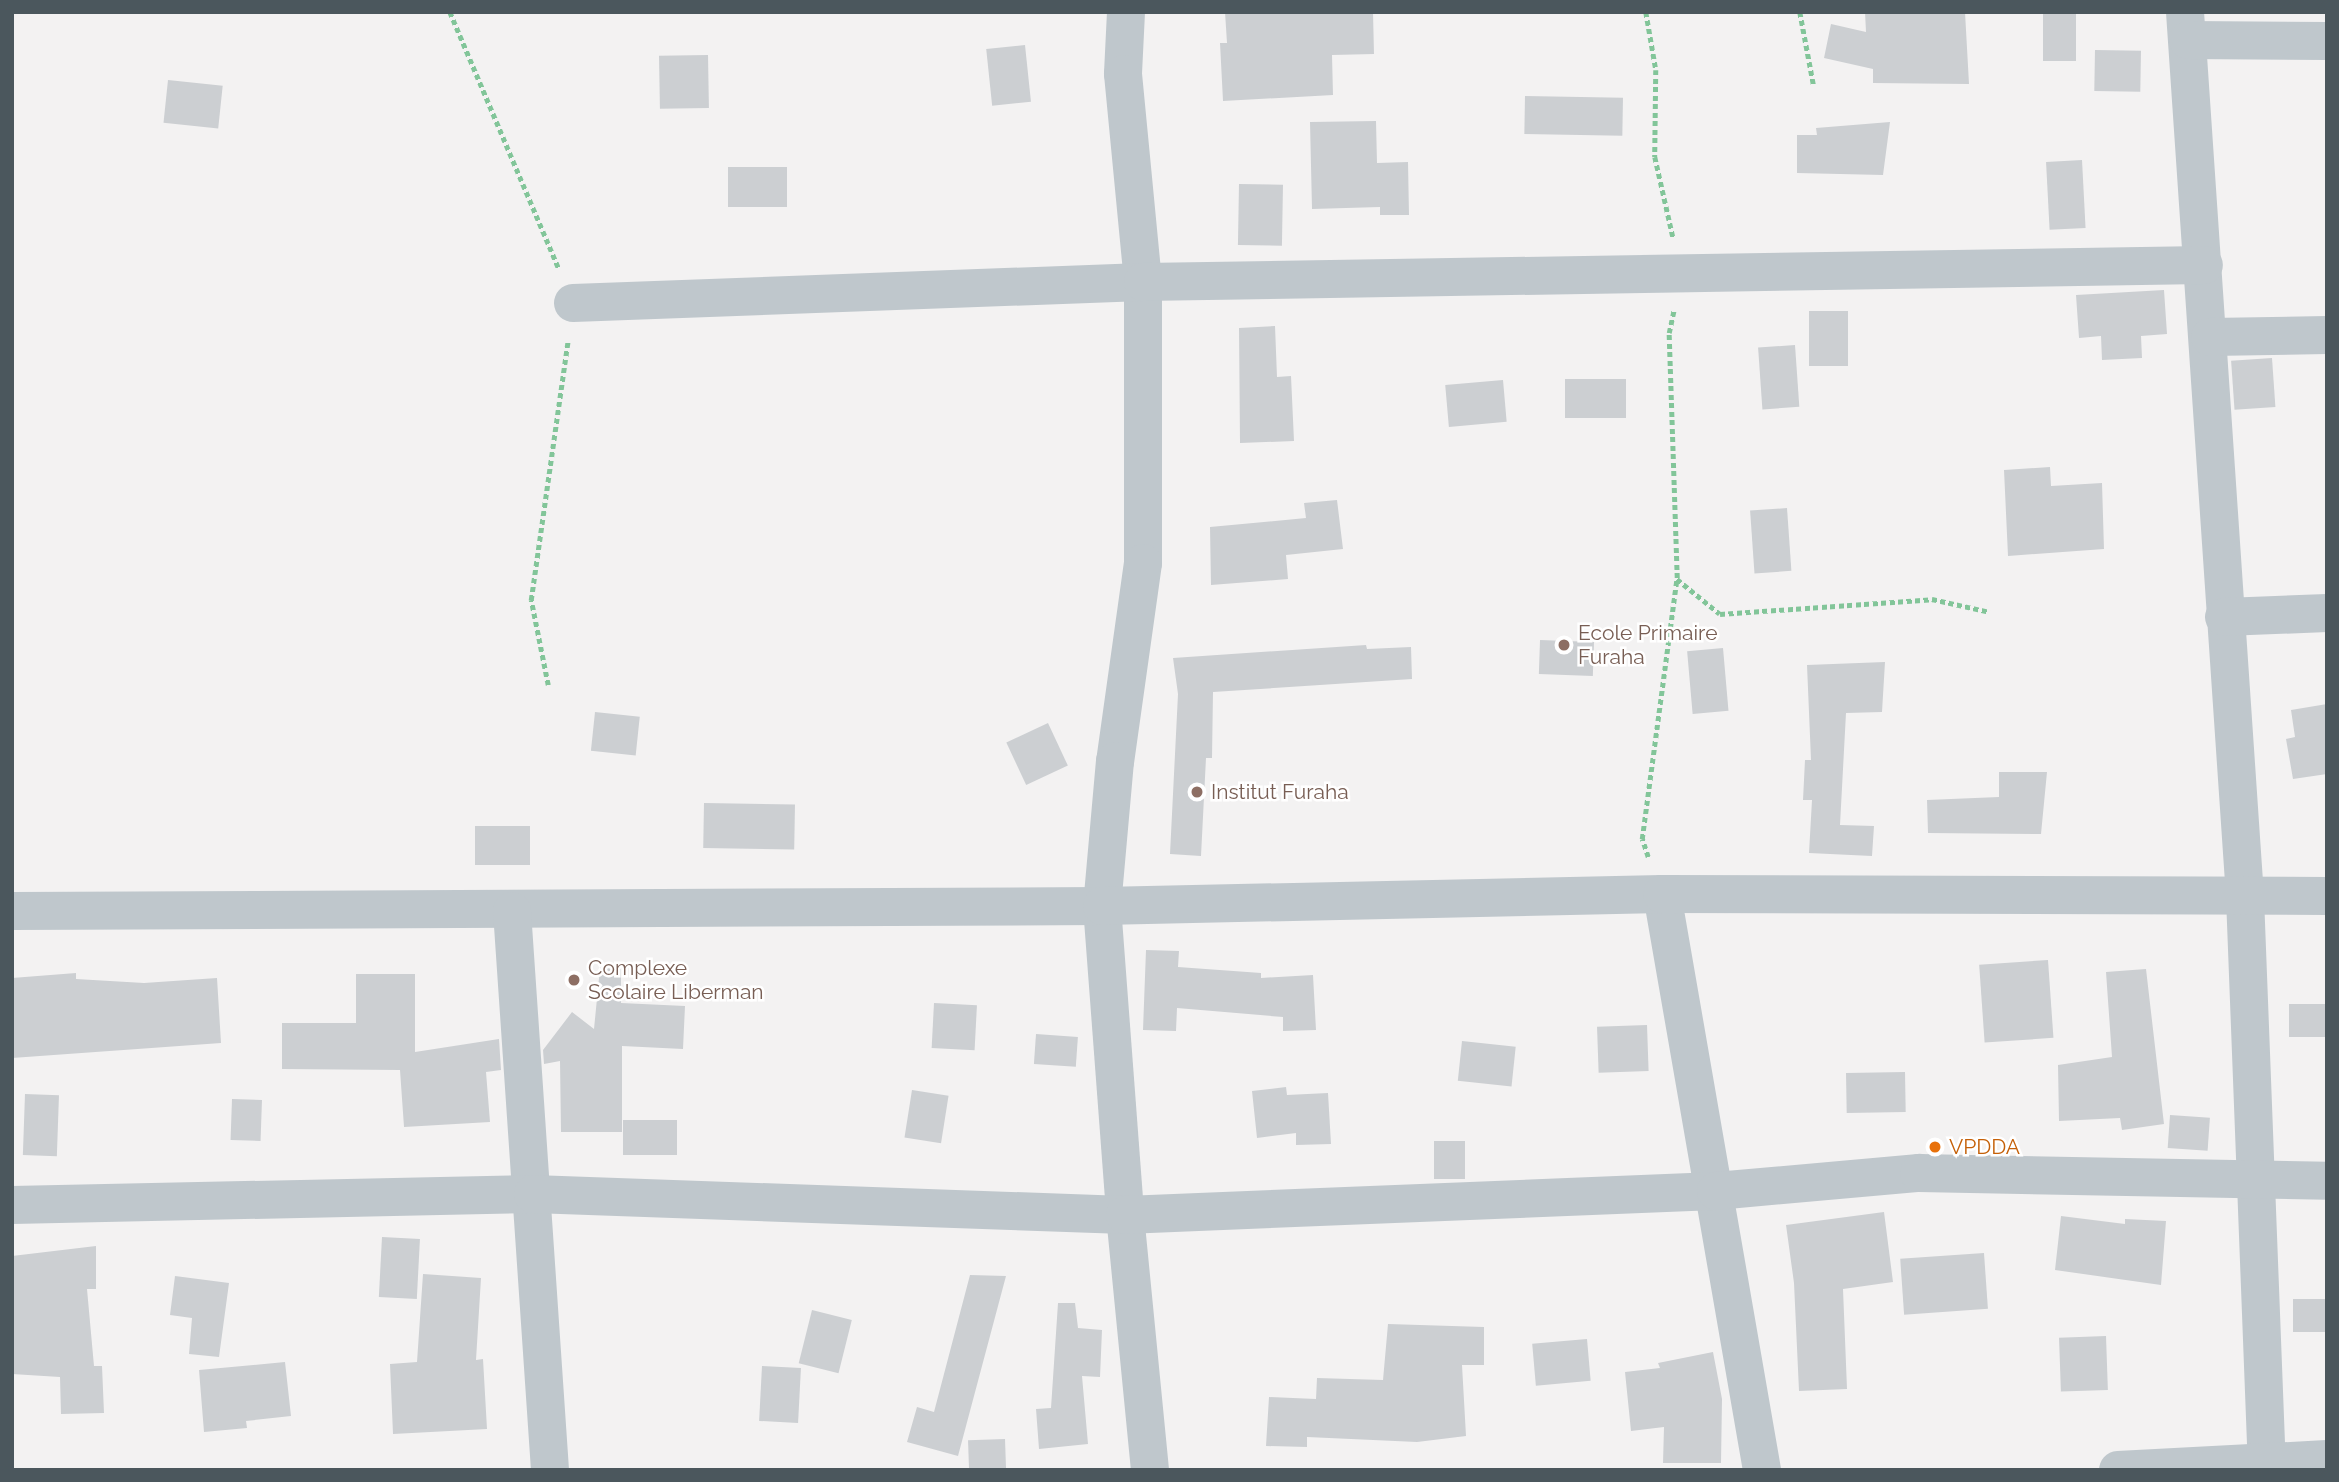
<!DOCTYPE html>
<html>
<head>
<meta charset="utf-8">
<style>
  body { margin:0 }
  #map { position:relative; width:2339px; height:1482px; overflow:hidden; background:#f3f2f2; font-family:Raleway,sans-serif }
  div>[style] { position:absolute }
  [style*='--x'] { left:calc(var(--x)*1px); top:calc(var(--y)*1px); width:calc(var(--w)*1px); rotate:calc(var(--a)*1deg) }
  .building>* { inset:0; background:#cccfd2; transform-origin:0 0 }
  .path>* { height:4.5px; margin-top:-2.25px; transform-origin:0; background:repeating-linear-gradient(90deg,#82c599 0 5px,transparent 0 8.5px) }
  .minor>* { height:38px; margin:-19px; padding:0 19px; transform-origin:19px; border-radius:19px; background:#bfc7cc }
  .dots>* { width:19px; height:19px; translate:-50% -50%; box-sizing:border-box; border:4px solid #fff; border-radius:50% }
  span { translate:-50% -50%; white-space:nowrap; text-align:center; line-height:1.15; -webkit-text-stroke:5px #fff; paint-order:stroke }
  .education-label { font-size:21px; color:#785e54 }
  .left { translate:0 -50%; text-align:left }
  .food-label { font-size:21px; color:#c56008 }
  .frame { position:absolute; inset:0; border:14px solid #4b575d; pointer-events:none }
</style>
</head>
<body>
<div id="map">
  <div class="building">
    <div style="clip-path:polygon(1225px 12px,1373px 12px,1374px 54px,1332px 55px,1333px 95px,1223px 101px,1220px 43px,1227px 43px)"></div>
    <div style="clip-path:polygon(1865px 12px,1965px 12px,1969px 84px,1873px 83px,1873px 69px,1824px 58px,1831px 24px,1866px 32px)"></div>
    <div style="left:2043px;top:12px;width:33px;height:49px"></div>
    <div style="left:1025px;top:45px;width:57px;height:39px;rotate:84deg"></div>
    <div style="left:2095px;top:50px;width:46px;height:41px;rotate:1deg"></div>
    <div style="left:708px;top:55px;width:53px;height:49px;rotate:89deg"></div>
    <div style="left:168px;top:80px;width:55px;height:43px;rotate:6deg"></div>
    <div style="left:1525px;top:96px;width:98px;height:38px;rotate:1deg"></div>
    <div style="clip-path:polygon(1376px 121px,1377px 163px,1408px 162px,1409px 215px,1380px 215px,1380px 207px,1312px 209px,1310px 122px)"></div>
    <div style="clip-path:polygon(1890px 122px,1883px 175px,1797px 173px,1797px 135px,1817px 135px,1816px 128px)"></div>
    <div style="left:2082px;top:160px;width:68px;height:36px;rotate:87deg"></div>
    <div style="left:728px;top:167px;width:59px;height:40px"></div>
    <div style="left:1239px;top:184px;width:44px;height:61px;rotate:1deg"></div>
    <div style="clip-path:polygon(2164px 290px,2167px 334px,2141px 336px,2142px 358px,2102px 360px,2101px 336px,2079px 338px,2076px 295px)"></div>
    <div style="left:1809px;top:311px;width:39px;height:55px"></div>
    <div style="clip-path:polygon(1275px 326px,1277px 377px,1291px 376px,1294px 441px,1240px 443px,1239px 328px)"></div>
    <div style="left:1795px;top:345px;width:62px;height:37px;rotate:86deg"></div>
    <div style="left:2272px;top:358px;width:49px;height:41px;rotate:86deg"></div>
    <div style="left:1626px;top:379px;width:39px;height:61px;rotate:90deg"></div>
    <div style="left:1503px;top:380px;width:42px;height:58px;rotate:85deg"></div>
    <div style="clip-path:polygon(2050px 467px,2051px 486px,2102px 483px,2104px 549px,2008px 556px,2004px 470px)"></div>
    <div style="clip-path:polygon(1337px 500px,1343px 549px,1286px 555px,1288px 579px,1211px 585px,1210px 527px,1306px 518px,1304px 503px)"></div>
    <div style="left:1787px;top:508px;width:63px;height:37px;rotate:86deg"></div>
    <div style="left:1594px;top:642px;width:34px;height:54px;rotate:92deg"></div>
    <div style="clip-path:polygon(1366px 645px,1367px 649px,1411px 647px,1412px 679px,1213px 692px,1212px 758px,1206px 758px,1201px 856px,1170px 854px,1178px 694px,1173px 658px)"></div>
    <div style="left:1723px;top:648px;width:63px;height:36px;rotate:85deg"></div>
    <div style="clip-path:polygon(1885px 662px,1882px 712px,1846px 713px,1840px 825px,1874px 826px,1872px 856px,1809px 853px,1812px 800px,1803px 800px,1805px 760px,1811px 760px,1807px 665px)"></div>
    <div style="clip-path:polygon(2327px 704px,2327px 774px,2293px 779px,2286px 739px,2295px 737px,2291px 710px)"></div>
    <div style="left:595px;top:712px;width:45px;height:39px;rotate:6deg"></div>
    <div style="left:1048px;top:723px;width:47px;height:46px;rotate:65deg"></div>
    <div style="clip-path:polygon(1999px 772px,2047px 772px,2041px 834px,1928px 833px,1927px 800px,1999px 797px)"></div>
    <div style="left:704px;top:803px;width:91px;height:45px;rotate:1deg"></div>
    <div style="left:475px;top:826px;width:55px;height:39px"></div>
    <div style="clip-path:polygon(1146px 950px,1179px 951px,1178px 967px,1261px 973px,1261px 978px,1313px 975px,1316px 1030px,1283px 1031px,1283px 1017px,1177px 1008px,1176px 1031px,1143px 1030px)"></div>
    <div style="left:2048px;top:960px;width:78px;height:69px;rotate:86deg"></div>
    <div style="clip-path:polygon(600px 968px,621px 969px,621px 1003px,685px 1006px,683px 1049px,622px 1046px,622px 1132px,561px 1132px,560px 1061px,544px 1064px,543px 1050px,572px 1012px,594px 1029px)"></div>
    <div style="clip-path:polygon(2146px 969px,2164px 1124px,2122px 1130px,2120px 1118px,2059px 1121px,2058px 1065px,2112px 1057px,2106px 972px)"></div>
    <div style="clip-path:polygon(76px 973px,76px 979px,144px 983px,217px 978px,221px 1043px,12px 1058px,12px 978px)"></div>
    <div style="clip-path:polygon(356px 974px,415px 974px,415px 1052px,499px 1039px,501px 1070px,486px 1072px,490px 1122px,404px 1127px,400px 1070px,282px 1069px,282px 1023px,356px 1023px)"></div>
    <div style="left:934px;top:1003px;width:43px;height:45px;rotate:3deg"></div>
    <div style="left:2327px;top:1004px;width:33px;height:38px;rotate:90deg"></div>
    <div style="left:1647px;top:1025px;width:46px;height:50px;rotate:88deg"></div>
    <div style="left:1036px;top:1034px;width:42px;height:30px;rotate:4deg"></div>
    <div style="left:1462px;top:1041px;width:54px;height:40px;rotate:6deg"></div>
    <div style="left:1905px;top:1072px;width:40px;height:59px;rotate:89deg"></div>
    <div style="clip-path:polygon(1286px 1087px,1287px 1095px,1328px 1093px,1331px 1144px,1296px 1145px,1296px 1133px,1257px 1138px,1252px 1091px)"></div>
    <div style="left:912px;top:1090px;width:37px;height:48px;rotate:9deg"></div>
    <div style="left:25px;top:1094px;width:34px;height:61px;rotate:2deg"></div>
    <div style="left:232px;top:1099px;width:30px;height:41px;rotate:2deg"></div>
    <div style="left:2170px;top:1115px;width:40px;height:33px;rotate:4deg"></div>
    <div style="left:677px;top:1120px;width:35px;height:54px;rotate:90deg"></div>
    <div style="left:1434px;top:1141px;width:31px;height:38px"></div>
    <div style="clip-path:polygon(1884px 1212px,1893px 1282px,1843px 1289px,1847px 1389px,1799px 1391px,1794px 1283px,1786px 1225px)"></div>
    <div style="clip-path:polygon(2061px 1216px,2125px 1224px,2125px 1219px,2166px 1221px,2161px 1285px,2055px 1270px)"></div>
    <div style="left:382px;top:1237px;width:38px;height:60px;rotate:3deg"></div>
    <div style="clip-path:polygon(96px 1246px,96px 1289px,87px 1289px,94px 1366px,102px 1366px,104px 1413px,61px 1414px,60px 1377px,12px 1374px,12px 1256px)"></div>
    <div style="left:1984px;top:1253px;width:56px;height:84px;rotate:86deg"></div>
    <div style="clip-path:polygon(423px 1274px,481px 1278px,476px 1360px,483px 1359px,487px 1429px,393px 1434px,390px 1364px,417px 1362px)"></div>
    <div style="clip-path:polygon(970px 1275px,1006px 1276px,958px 1456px,907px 1442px,917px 1407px,934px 1412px)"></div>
    <div style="clip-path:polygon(175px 1276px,229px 1283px,219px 1357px,189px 1354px,192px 1318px,170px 1315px)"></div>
    <div style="left:2327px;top:1299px;width:33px;height:34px;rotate:90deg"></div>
    <div style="clip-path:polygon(1058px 1303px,1075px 1303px,1078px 1328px,1102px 1330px,1100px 1377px,1082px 1376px,1088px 1444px,1039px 1449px,1036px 1409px,1051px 1408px)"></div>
    <div style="left:812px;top:1310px;width:41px;height:55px;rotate:14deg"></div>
    <div style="clip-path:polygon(1388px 1324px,1484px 1327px,1484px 1365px,1462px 1365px,1466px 1436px,1417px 1442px,1307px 1437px,1307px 1447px,1266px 1446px,1269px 1397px,1316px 1399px,1317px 1378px,1383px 1380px)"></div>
    <div style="left:2106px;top:1336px;width:54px;height:47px;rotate:88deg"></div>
    <div style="left:1587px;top:1339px;width:42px;height:55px;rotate:85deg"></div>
    <div style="clip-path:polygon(1713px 1352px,1722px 1399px,1721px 1463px,1663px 1463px,1664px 1427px,1631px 1431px,1625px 1372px,1660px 1368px,1658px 1363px)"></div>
    <div style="clip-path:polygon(285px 1362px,291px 1416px,246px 1421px,247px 1428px,204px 1432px,199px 1370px)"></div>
    <div style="left:762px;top:1366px;width:39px;height:55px;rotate:3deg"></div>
    <div style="left:1005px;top:1439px;width:31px;height:37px;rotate:88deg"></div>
  </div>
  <div class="path">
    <div style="--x:450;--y:12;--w:279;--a:67"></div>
    <div style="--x:1646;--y:12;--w:59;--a:80.2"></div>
    <div style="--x:1656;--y:70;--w:87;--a:90.7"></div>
    <div style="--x:1655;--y:157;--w:82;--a:77.3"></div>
    <div style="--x:1800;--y:12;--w:76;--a:79.4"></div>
    <div style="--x:1677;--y:579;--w:55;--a:39.1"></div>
    <div style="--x:1720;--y:614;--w:213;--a:-4"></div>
    <div style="--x:1932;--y:599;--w:59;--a:12.6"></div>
    <div style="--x:548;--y:685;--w:87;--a:-101.3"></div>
    <div style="--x:531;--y:600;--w:262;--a:-81.9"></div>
    <div style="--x:1648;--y:857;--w:19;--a:-108"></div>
    <div style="--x:1642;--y:839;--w:263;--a:-82.4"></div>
    <div style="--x:1677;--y:578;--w:245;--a:-91.9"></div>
    <div style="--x:1669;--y:333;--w:24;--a:-78"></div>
  </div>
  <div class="minor">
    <div style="--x:1126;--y:12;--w:62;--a:92.8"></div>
    <div style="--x:1123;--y:74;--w:209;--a:84.5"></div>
    <div style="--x:1143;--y:282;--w:281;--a:90"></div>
    <div style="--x:1143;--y:563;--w:200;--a:98"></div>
    <div style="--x:1115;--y:761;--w:146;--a:95.1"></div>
    <div style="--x:1102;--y:906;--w:310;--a:85.7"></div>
    <div style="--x:1125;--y:1215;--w:256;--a:84.4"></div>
    <div style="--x:2185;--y:12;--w:887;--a:86.12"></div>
    <div style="--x:2245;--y:897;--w:573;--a:87.8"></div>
    <div style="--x:2188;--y:40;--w:139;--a:0.4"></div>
    <div style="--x:573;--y:303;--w:570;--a:-2.11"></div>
    <div style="--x:1143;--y:282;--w:1061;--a:-0.92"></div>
    <div style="--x:2210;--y:337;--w:117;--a:-1"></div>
    <div style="--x:2224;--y:617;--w:103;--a:-2.2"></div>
    <div style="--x:1662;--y:894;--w:585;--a:80.15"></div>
    <div style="--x:12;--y:911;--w:1090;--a:-0.26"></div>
    <div style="--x:1102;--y:906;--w:560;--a:-1.23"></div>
    <div style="--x:1662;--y:894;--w:665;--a:0.17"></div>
    <div style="--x:512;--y:911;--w:560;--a:86.11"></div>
    <div style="--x:12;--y:1205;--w:521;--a:-1.21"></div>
    <div style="--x:533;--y:1194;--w:592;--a:2.03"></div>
    <div style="--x:1125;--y:1215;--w:591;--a:-2.33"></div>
    <div style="--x:1716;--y:1191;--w:204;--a:-5.1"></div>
    <div style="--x:1919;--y:1173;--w:408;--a:1.1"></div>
    <div style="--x:2118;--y:1470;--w:209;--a:-3"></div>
  </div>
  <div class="dots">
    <div style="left:1564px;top:645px;background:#8d6e63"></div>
    <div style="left:1197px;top:792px;background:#8d6e63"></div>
    <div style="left:574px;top:980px;background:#8d6e63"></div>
    <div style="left:1935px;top:1147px;background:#e8710a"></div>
  </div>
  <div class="education-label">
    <span class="left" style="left:1578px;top:645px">Ecole Primaire<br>Furaha</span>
    <span class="left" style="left:1211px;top:792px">Institut Furaha</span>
    <span class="left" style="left:588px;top:980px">Complexe<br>Scolaire Liberman</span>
  </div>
  <div class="food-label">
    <span class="left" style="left:1949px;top:1147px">VPDDA</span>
  </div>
  <div class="frame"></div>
</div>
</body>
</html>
